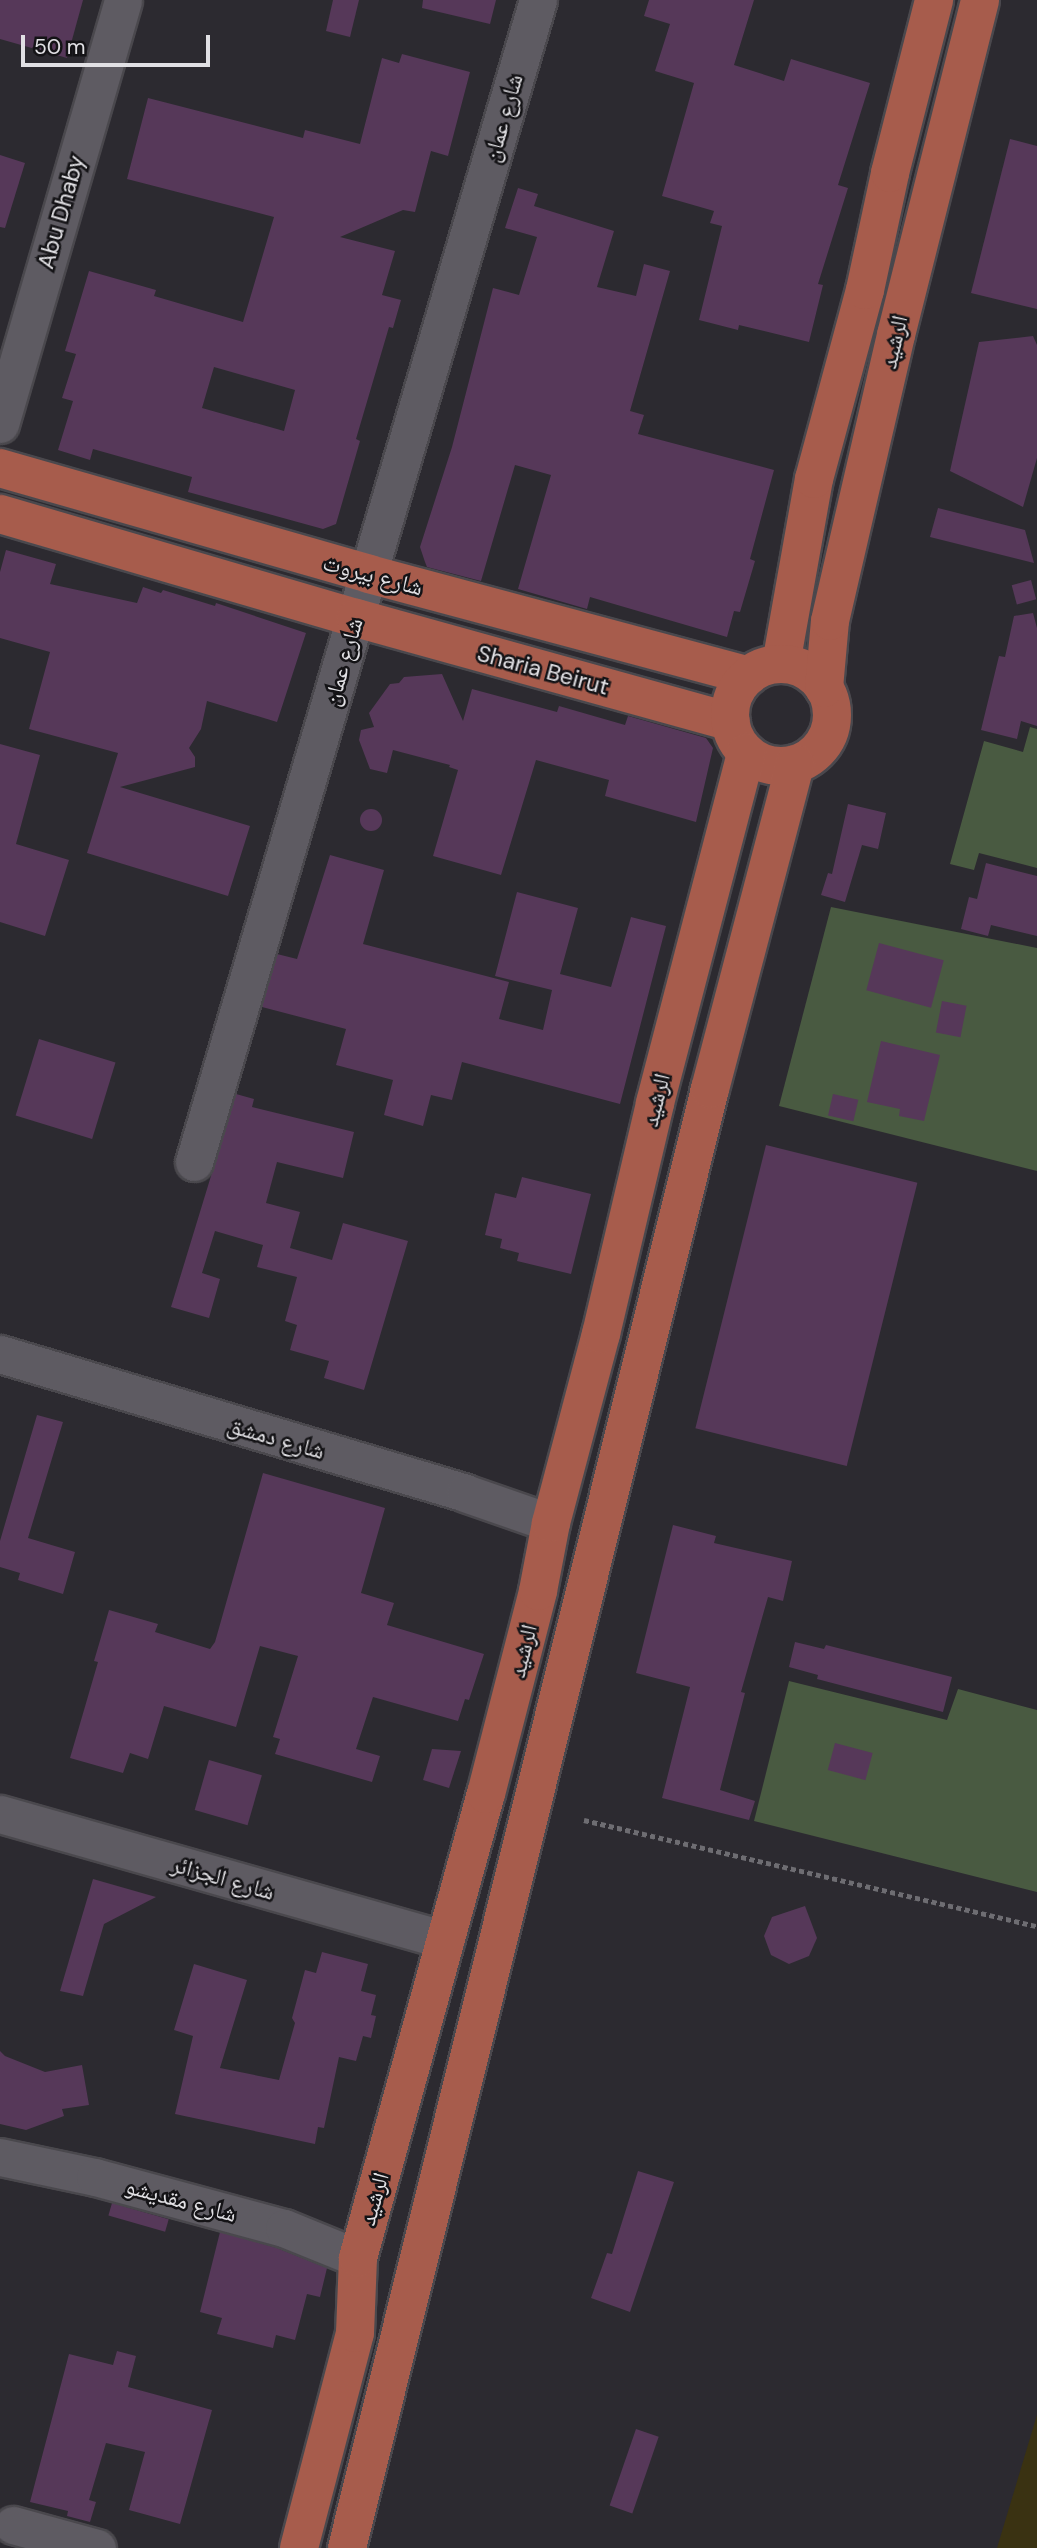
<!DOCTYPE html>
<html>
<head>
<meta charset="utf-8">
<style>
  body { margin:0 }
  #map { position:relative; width:1037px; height:2548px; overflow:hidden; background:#2c2a30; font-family:"DM Sans","Noto Naskh Arabic",sans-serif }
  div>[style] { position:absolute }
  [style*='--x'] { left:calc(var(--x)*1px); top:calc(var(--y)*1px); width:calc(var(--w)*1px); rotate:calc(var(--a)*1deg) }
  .green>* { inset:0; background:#495a41 }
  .sand>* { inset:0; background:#3a3212 }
  .building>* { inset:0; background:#563859; transform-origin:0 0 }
  .round { border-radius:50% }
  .path>* { height:4.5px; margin-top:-2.25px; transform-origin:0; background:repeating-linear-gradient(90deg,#6e6d72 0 5px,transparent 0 8.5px) }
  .roads { filter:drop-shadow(2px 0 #4a484d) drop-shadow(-2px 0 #4a484d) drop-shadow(0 2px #4a484d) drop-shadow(0 -2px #4a484d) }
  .minor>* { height:37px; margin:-18.5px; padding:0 18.5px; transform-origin:18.5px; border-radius:18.5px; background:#5e5b62 }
  .major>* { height:38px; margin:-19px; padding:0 19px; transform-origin:19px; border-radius:19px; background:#a75c4c }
  .major>.ring { margin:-19px; padding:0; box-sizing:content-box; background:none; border:38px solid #a75c4c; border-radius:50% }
  span { translate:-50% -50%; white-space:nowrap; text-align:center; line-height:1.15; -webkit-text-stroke:5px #141316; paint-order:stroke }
  .street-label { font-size:23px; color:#e1e0e4 }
  .scale { position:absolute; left:21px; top:35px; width:189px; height:32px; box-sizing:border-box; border:4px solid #e1e0e4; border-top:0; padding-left:9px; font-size:21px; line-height:24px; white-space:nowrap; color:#e1e0e4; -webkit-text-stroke:5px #141316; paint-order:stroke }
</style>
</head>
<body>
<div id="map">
  <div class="green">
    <div style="clip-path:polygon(1030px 727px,1037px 729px,1037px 868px,979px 853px,974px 870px,950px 864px,984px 741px,1023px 752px)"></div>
    <div style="clip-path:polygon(831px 907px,1037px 948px,1037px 1171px,779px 1106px)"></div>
    <div style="clip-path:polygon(789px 1681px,947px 1720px,958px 1689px,1037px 1710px,1037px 1892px,754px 1821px)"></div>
  </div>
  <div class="sand">
    <div style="clip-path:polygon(1037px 2415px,1037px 2548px,997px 2548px)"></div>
  </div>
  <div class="building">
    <div style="clip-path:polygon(0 0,83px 0,67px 58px,0 39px)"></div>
    <div style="clip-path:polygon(333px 0,359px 0,350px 37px,326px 31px)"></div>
    <div style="clip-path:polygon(423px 0,496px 0,490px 24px,422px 8px)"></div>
    <div style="clip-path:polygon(649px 0,754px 0,734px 65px,784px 81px,791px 59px,870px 83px,838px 185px,848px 188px,818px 284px,823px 285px,809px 342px,739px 325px,738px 330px,699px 320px,722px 226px,710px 223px,714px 211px,662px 196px,694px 83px,655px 71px,670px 24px,644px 16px)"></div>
    <div style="clip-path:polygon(evenodd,402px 54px,470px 72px,448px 156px,431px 151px,415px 212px,403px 210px,340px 237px,395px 251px,382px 295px,401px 300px,393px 328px,389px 327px,356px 439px,360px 441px,336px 524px,323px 529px,188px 492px,192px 477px,93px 449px,90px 460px,58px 450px,73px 401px,62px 398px,76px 354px,65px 351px,89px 271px,156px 290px,154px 296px,243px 322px,274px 217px,127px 179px,148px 98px,303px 138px,305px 130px,360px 144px,382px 58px,399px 63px,402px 54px,214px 367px,295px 390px,284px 431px,202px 408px,214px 367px)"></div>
    <div style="clip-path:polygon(1010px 139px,1037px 146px,1037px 309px,971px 293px)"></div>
    <div style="clip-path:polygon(0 155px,25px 163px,5px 228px,0 227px)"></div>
    <div style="clip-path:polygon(518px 188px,538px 194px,534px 206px,614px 231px,597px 287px,636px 296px,644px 264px,670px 271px,630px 411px,644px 415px,638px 434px,774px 470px,750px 559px,755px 561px,740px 612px,734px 611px,727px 637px,590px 597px,587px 609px,518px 589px,551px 475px,515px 465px,481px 581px,427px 567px,425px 562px,420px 547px,452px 447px,493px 288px,519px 295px,537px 237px,505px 228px)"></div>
    <div style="clip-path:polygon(1033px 336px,1037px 345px,1037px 458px,1023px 507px,950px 471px,979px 342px)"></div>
    <div style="clip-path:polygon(938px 508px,1025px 530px,1034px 563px,930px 537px)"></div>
    <div style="clip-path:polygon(6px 550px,56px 564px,50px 584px,137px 603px,143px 587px,161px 593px,163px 590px,215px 606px,216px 603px,306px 633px,277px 722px,207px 701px,201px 729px,189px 748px,195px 757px,195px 767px,120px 787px,250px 826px,228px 896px,87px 853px,118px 753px,29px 729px,50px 652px,0 638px,0 572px)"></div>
    <div style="left:1031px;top:580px;width:20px;height:20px;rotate:75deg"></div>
    <div style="clip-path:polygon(1033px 613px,1037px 628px,1037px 726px,1021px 721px,1017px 739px,981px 730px,999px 656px,1005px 657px,1014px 616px)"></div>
    <div style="clip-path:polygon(442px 674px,463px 721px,472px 689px,557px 712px,559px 706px,625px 725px,628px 716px,706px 738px,713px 748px,696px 822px,605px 796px,609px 780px,536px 760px,501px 875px,433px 856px,458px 770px,449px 767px,450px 765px,393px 750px,387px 773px,370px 769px,359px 740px,361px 730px,374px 727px,369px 713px,390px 684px,399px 683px,404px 677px)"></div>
    <div style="clip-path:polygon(0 744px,40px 755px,16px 844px,69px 860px,45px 936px,0 922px)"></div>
    <div style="clip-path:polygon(848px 804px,886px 813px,878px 849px,862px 845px,845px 902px,821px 895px,828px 873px,832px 874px)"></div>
    <div class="round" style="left:360px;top:809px;width:22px;height:22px"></div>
    <div style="clip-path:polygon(330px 855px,384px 870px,363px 944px,509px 982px,499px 1019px,543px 1030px,552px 990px,495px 976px,517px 892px,578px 908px,560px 974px,611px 987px,631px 917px,666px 926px,620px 1104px,462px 1062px,452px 1100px,431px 1095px,423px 1126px,384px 1115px,393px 1080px,336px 1065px,346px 1029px,262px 1007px,277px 954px,297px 959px)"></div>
    <div style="clip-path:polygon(986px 863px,1037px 876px,1037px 936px,991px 925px,988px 936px,961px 929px,969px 897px,977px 899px)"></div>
    <div style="left:879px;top:943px;width:67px;height:49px;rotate:15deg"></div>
    <div style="left:942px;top:1001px;width:25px;height:32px;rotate:11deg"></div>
    <div style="left:39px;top:1039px;width:80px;height:80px;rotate:17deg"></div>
    <div style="clip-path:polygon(881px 1041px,940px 1055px,924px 1121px,899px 1116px,900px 1109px,867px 1102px)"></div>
    <div style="clip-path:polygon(236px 1094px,254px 1099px,252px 1107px,354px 1132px,343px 1178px,277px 1162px,266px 1203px,300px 1212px,290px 1248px,332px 1260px,343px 1223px,408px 1241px,364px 1390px,324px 1378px,329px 1361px,290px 1350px,297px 1325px,285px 1321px,297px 1277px,257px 1267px,263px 1245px,215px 1231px,202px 1273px,220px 1279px,209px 1318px,171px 1307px)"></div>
    <div style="left:833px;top:1094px;width:26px;height:22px;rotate:13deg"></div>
    <div style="left:766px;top:1145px;width:156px;height:292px;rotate:14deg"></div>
    <div style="clip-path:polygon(522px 1177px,591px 1194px,571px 1274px,517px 1261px,519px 1253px,500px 1248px,502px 1239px,485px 1235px,495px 1193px,516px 1198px)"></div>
    <div style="clip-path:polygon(37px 1415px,63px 1422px,28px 1538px,75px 1552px,63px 1594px,18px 1580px,20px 1573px,0 1567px,0 1541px)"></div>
    <div style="clip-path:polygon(263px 1473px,385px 1508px,361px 1593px,394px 1603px,387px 1625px,484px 1654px,469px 1700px,465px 1699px,458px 1721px,373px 1697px,356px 1749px,380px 1756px,372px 1782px,275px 1754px,280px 1739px,273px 1737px,298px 1656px,260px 1646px,236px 1727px,164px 1706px,148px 1759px,130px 1753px,123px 1773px,70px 1758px,98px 1662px,94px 1661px,109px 1610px,158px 1624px,155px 1632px,210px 1649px,215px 1642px)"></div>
    <div style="clip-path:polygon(673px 1525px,716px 1536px,714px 1543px,792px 1561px,783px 1601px,768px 1597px,741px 1692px,745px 1693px,720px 1790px,755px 1801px,749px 1820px,662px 1798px,690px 1687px,636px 1673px)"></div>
    <div style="clip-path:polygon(795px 1642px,824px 1649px,826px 1645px,952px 1677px,943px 1712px,817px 1679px,818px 1675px,789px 1667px)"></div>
    <div style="left:835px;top:1743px;width:39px;height:28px;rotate:15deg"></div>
    <div style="clip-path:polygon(432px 1749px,461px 1751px,449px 1788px,423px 1780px)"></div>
    <div style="left:209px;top:1760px;width:55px;height:52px;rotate:16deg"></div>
    <div style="clip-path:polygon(93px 1879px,156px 1897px,104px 1924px,83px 1996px,60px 1991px)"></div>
    <div style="clip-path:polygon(805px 1906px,817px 1938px,809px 1956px,789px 1964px,771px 1955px,764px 1936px,772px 1917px)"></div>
    <div style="clip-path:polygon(322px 1952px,368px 1964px,361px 1991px,376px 1995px,371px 2015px,376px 2016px,371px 2038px,363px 2036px,356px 2061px,339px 2057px,324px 2128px,318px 2127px,315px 2144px,175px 2114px,193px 2036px,174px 2030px,194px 1964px,247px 1980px,220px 2068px,279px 2080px,295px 2023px,292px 2018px,305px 1970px,316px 1973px)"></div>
    <div style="clip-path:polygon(0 2051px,5px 2056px,45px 2072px,82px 2065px,89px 2105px,62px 2109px,64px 2116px,26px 2130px,0 2124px)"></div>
    <div style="clip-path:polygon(638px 2171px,674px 2182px,630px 2312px,591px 2298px,607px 2253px,612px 2254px)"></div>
    <div style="left:112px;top:2203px;width:59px;height:13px;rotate:16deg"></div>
    <div style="clip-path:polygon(220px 2232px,277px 2248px,327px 2268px,320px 2297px,307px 2294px,295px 2340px,276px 2335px,273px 2348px,217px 2334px,222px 2318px,200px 2312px)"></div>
    <div style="clip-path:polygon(117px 2351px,136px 2356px,128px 2387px,212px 2410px,180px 2524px,129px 2510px,145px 2452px,106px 2443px,89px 2500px,96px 2502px,90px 2522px,67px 2516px,68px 2511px,30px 2502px,69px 2354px,113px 2365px)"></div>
    <div style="left:636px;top:2429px;width:24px;height:81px;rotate:19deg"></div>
  </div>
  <div class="path">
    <div style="--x:584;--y:1820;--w:465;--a:13.2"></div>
  </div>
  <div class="roads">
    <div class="minor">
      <div style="--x:0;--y:424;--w:441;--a:-73.8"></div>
      <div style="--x:194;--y:1162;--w:1212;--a:-73.51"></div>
      <div style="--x:0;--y:1354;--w:485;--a:16.6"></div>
      <div style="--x:465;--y:1493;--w:91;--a:19.2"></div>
      <div style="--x:0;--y:1814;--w:463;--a:15.8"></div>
      <div style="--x:0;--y:2157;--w:97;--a:11.9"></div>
      <div style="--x:95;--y:2177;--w:196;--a:15.1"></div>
      <div style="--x:284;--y:2228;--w:80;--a:22.1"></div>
      <div style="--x:13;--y:2525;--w:87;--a:15.3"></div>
    </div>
    <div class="major">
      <div style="--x:0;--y:468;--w:384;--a:16"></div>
      <div style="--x:369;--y:574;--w:393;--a:15"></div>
      <div style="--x:0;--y:514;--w:371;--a:16.3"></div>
      <div style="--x:356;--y:618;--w:389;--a:15.5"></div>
      <div style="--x:781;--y:664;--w:188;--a:-79.9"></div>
      <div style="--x:814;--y:479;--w:196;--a:-74.9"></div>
      <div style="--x:865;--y:290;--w:120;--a:-77.9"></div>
      <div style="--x:890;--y:173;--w:179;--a:-75.7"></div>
      <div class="ring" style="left:730px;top:664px;width:64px;height:64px"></div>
      <div style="--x:824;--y:688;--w:67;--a:-84.9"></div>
      <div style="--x:830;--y:621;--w:294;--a:-77"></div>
      <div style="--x:896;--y:335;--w:345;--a:-75.9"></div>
      <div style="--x:299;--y:2548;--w:222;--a:-75.4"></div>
      <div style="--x:355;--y:2333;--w:75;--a:-87.7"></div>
      <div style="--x:358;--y:2258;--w:481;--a:-74.6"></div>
      <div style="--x:486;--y:1794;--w:210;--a:-75.6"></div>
      <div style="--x:538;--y:1591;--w:69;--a:-79.2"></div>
      <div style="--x:551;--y:1523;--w:196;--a:-75.2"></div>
      <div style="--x:601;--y:1334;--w:237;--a:-76.8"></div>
      <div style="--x:655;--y:1103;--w:362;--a:-75.4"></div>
      <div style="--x:347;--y:2548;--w:1503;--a:-76.03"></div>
      <div style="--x:710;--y:1089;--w:336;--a:-75.3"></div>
    </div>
  </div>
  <div class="street-label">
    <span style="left:503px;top:118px;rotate:-74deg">شارع عمان</span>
    <span style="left:61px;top:212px;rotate:-74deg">Abu Dhaby</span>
    <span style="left:894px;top:342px;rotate:-77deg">الرشيد</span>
    <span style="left:373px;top:575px;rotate:15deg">شارع بيروت</span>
    <span style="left:343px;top:662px;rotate:-74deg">شارع عمان</span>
    <span style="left:543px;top:670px;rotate:15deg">Sharia Beirut</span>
    <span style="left:656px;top:1100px;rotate:-76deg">الرشيد</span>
    <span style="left:276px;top:1438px;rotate:16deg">شارع دمشق</span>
    <span style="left:523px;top:1651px;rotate:-76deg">الرشيد</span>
    <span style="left:223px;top:1878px;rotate:16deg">شارع الجزائر</span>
    <span style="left:374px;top:2199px;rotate:-74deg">الرشيد</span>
    <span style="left:181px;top:2200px;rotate:15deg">شارع مقديشو</span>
  </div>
  <div class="scale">50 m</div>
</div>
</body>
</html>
